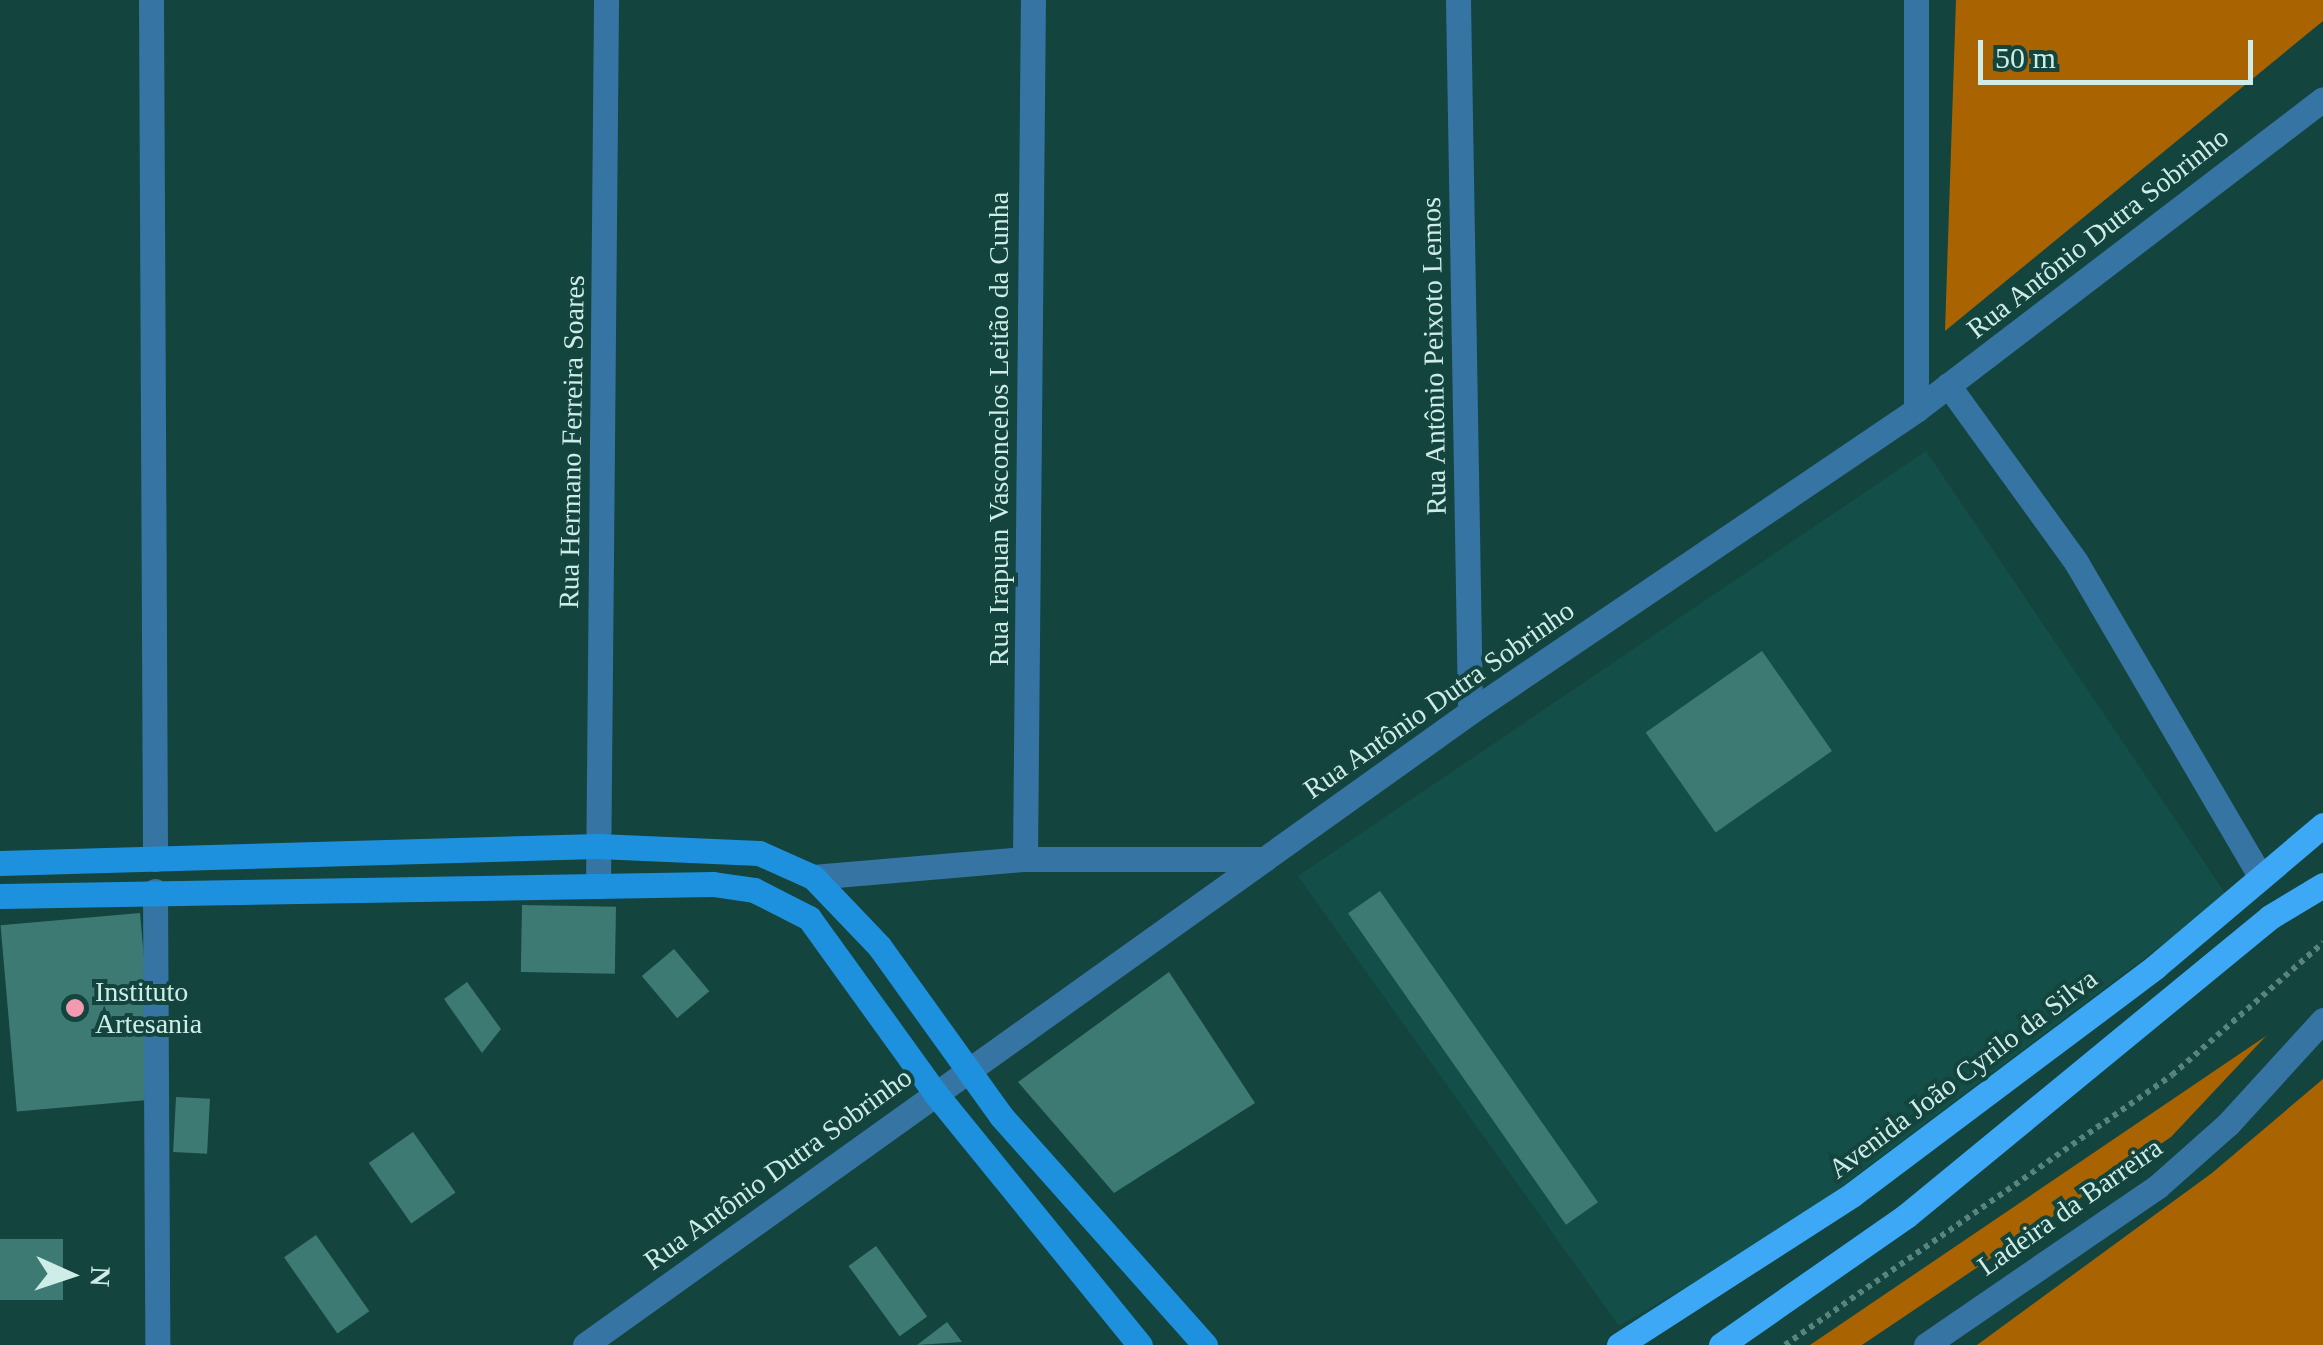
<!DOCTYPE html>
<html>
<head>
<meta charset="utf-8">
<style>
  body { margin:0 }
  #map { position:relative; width:2323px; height:1345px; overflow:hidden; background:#13443e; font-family:Georgia,serif }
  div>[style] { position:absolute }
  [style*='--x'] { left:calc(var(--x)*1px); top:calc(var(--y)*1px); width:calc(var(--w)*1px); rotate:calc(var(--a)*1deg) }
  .built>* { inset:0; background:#134f48 }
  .forest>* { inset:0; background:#a96401 }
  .building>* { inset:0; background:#3d7a73; transform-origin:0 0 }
  .path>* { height:6px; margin-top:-3px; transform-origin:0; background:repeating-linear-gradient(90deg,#59837d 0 5px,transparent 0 10px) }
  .minor>* { height:25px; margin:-12.5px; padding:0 12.5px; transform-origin:12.5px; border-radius:12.5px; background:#3674a3 }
  .tertiary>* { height:25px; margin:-12.5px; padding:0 12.5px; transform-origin:12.5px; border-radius:12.5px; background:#3674a3 }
  .secondary>* { height:25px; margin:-12.5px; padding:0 12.5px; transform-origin:12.5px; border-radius:12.5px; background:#1e91de }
  .primary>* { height:25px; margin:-12.5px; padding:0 12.5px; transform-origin:12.5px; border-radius:12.5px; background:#3da8f6 }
  .dots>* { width:28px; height:28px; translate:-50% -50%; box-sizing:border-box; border:5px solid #13443e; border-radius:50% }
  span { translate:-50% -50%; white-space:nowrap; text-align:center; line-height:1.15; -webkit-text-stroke:8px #13443e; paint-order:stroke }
  .street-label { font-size:28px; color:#cfede8 }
  .poi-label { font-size:28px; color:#cfede8 }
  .left { translate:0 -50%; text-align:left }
  .north { position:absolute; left:20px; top:1225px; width:100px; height:100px; -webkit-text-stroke:8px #13443e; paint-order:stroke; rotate:93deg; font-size:28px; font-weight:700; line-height:40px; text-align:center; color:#cfede8 }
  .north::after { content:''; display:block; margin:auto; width:35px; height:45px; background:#cfede8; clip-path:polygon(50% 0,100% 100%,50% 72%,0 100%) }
  .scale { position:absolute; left:1978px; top:40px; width:275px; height:45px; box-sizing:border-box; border:5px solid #cfede8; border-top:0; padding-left:12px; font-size:30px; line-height:35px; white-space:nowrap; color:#cfede8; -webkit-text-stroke:8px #13443e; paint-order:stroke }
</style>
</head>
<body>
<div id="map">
  <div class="built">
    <div style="clip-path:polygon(1926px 451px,2227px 896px,1784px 1230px,1619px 1326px,1298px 876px)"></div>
  </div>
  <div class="forest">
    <div style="clip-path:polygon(1956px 0,2323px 0,2323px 21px,1945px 331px)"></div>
    <div style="clip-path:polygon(2266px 1036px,2171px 1137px,1862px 1345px,1810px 1345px)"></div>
    <div style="clip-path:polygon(2323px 1079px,2323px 1345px,1977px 1345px,2212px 1173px)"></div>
  </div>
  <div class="building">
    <div style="left:1762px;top:651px;width:122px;height:142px;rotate:55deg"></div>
    <div style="left:1380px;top:891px;width:380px;height:39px;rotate:55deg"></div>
    <div style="left:522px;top:905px;width:94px;height:67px;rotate:1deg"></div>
    <div style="left:140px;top:913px;width:187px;height:140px;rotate:85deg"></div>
    <div style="left:674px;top:949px;width:55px;height:42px;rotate:50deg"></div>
    <div style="clip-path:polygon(1169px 972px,1255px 1103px,1114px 1193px,1018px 1082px)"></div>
    <div style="clip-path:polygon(467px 982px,501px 1029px,482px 1053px,444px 999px)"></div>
    <div style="left:176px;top:1097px;width:34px;height:55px;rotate:3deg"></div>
    <div style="left:413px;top:1132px;width:74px;height:54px;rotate:55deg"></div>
    <div style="left:316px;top:1235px;width:93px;height:39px;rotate:55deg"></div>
    <div style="left:0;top:1239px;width:63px;height:61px"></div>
    <div style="left:876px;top:1246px;width:87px;height:34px;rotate:54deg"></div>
    <div style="clip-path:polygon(947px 1322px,962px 1342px,917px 1345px)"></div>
  </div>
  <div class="path">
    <div style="--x:1785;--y:1345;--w:472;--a:-34.9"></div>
    <div style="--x:2172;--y:1075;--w:201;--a:-41.2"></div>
  </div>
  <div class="minor">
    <div style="--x:151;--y:0;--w:859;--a:89.73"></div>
    <div style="--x:1458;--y:0;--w:712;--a:89.03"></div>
    <div style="--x:1948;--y:385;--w:218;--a:54.1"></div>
    <div style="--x:2076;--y:562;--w:365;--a:59.6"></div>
    <div style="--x:1916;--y:410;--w:410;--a:-90"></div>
    <div style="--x:1025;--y:859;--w:859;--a:-89.47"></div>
    <div style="--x:813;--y:877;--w:213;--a:-4.9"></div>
    <div style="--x:1025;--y:859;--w:240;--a:0"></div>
    <div style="--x:598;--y:886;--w:886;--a:-89.48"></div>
    <div style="--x:155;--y:891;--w:454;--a:89.7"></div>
    <div style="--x:585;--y:1345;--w:1088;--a:-35.57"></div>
    <div style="--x:1470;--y:712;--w:539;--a:-34.1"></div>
    <div style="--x:1916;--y:410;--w:512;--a:-37.38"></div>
  </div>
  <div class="tertiary">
    <div style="--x:1926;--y:1345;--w:281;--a:-34.4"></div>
    <div style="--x:2158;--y:1186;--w:94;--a:-41.5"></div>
    <div style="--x:2228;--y:1124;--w:141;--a:-47.6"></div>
  </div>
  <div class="secondary">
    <div style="--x:0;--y:863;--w:598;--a:-1.63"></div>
    <div style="--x:598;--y:846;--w:161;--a:2.5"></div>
    <div style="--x:759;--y:853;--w:59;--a:24"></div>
    <div style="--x:813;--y:877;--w:95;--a:46.3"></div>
    <div style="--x:879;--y:946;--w:209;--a:54.3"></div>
    <div style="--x:1001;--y:1116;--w:307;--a:48.3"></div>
    <div style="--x:0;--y:896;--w:713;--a:-0.96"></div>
    <div style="--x:713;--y:884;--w:41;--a:8.3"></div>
    <div style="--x:754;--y:890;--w:62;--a:27"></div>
    <div style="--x:809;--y:918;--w:216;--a:54.2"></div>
    <div style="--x:935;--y:1093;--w:325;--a:50.9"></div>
  </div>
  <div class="primary">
    <div style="--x:1619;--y:1345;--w:278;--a:-32.8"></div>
    <div style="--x:1853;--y:1194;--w:378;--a:-36.9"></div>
    <div style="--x:2155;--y:967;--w:220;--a:-40.2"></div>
    <div style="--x:1721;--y:1345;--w:226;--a:-34.9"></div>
    <div style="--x:1906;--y:1216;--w:471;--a:-39.4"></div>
    <div style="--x:2270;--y:917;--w:62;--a:-31.1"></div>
  </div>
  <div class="dots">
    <div style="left:75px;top:1008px;background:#f29aae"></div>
  </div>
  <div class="street-label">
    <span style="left:2098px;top:233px;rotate:-38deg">Rua Antônio Dutra Sobrinho</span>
    <span style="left:1434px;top:356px;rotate:-91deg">Rua Antônio Peixoto Lemos</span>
    <span style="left:999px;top:429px;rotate:-90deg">Rua Irapuan Vasconcelos Leitão da Cunha</span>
    <span style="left:572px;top:442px;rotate:-89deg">Rua Hermano Ferreira Soares</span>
    <span style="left:1439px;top:700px;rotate:-35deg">Rua Antônio Dutra Sobrinho</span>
    <span style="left:1963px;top:1074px;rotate:-37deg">Avenida João Cyrilo da Silva</span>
    <span style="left:778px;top:1169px;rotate:-36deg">Rua Antônio Dutra Sobrinho</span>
    <span style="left:2070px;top:1207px;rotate:-35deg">Ladeira da Barreira</span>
  </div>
  <div class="poi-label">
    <span class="left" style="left:95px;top:1008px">Instituto<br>Artesania</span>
  </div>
  <div class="north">N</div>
  <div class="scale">50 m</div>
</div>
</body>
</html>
